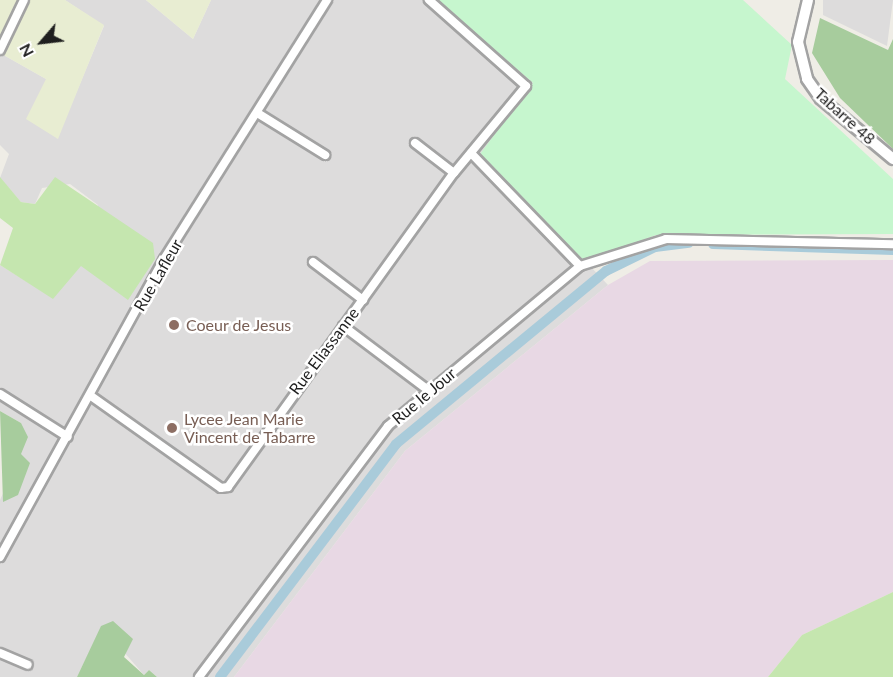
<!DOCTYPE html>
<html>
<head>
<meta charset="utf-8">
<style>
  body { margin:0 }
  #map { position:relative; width:893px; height:677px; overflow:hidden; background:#efede6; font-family:Lato,sans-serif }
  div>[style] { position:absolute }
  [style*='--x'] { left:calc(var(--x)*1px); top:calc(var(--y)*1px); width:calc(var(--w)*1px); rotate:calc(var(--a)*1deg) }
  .residential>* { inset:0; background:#dddcdc }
  .industrial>* { inset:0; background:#e8d8e4 }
  .farmland>* { inset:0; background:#e8edd2 }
  .grass>* { inset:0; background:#c5e6af }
  .forest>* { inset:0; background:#a7cc9d }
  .park>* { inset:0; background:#c6f6ce }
  .canal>* { height:10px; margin:-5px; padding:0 5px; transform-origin:5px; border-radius:5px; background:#a9cbda }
  .roads { filter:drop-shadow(2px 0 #a3a3a3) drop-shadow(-2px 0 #a3a3a3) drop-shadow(0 2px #a3a3a3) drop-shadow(0 -2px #a3a3a3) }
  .minor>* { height:8px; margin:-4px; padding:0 4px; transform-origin:4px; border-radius:4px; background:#fff }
  .tertiary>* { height:10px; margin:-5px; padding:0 5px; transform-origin:5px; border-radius:5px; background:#fff }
  .dots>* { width:16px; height:16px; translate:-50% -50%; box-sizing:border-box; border:3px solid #fff; border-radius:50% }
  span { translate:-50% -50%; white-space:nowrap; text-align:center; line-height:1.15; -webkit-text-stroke:5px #fff; paint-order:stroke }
  .street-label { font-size:16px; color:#1f1f1f }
  .education-label { font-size:16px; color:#785e54 }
  .left { translate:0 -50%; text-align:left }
  .north { position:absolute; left:12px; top:12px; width:60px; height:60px; -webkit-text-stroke:4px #fff; paint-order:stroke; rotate:242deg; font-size:16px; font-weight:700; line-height:24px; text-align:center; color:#1f1f1f }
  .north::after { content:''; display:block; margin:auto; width:21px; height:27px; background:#1f1f1f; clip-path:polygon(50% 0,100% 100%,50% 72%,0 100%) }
</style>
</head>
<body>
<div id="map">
  <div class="residential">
    <div style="clip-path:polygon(65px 0,146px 0,193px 39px,211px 0,435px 0,534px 83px,590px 266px,608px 285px,405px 451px,234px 677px,157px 677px,149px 670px,144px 675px,123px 651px,89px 653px,77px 677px,0 677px,0 500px,21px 454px,21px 423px,0 411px,0 265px,53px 298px,98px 205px,70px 184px,42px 188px,35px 204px,21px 202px,0 178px,9px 154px,0 145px,0 53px,46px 79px,57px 139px,104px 26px)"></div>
    <div style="clip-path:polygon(823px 0,893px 0,887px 46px,823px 15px)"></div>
  </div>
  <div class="industrial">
    <div style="clip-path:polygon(893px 260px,893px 592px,802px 635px,768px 677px,234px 677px,405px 451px,608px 285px,650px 261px)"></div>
  </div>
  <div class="farmland">
    <div style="clip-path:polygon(0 0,65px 0,104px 25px,58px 139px,26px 119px,46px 79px,0 53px)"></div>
    <div style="clip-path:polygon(146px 0,211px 0,193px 39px)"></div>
  </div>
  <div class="grass">
    <div style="clip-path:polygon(0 177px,21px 202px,35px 204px,55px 177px,153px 243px,155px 259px,128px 300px,81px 266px,53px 299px,0 265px,13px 228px,0 218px)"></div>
    <div style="clip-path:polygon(893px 592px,893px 677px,768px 677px,802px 635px)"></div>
  </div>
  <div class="forest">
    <div style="clip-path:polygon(820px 18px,888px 50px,893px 39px,893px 149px,840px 98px,812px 53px)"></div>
    <div style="clip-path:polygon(0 411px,21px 423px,28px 437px,21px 454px,30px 463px,18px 495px,3px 502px)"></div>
    <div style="clip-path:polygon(113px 621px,133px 639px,124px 657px,144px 675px,149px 670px,157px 677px,77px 677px,101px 626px)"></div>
  </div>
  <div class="park">
    <div style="clip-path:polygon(435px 0,743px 0,792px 45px,785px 79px,893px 179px,893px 234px,656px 235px,584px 262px,480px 154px,533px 83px)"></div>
  </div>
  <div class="canal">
    <div style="--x:713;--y:244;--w:180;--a:1.9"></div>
    <div style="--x:220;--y:677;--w:292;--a:-52.9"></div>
    <div style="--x:396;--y:444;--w:272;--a:-39.5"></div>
    <div style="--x:606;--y:271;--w:55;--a:-26.1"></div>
    <div style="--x:655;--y:247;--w:34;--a:-7"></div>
  </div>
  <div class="roads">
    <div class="minor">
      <div style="--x:0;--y:50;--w:55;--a:-64.4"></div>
      <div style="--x:259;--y:114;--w:78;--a:31.8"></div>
      <div style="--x:415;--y:143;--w:49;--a:37.6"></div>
      <div style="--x:313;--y:262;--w:63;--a:37.2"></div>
      <div style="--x:580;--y:266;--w:90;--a:-17.4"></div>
      <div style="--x:666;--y:239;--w:227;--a:1.3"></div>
      <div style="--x:343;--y:326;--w:106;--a:37"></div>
      <div style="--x:0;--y:394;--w:80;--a:32.3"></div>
      <div style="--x:91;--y:396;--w:159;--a:35.3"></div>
      <div style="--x:221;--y:488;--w:7;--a:-8"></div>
      <div style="--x:228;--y:487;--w:387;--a:-54.3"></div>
      <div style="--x:454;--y:173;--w:113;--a:-50.4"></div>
      <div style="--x:526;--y:86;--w:130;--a:-138.4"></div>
      <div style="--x:0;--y:557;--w:340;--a:-61.2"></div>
      <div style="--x:164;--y:259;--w:306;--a:-57.8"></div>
      <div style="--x:0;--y:653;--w:30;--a:23"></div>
      <div style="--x:199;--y:677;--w:314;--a:-53"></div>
      <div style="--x:388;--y:426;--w:250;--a:-39.8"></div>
      <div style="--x:580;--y:266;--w:157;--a:-134"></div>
    </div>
    <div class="tertiary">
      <div style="--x:808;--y:0;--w:43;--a:103.4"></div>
      <div style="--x:798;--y:42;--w:38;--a:76"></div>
      <div style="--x:807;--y:79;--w:24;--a:55"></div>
      <div style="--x:821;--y:99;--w:94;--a:39.8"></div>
    </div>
  </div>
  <div class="dots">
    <div style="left:174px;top:325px;background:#8d6e63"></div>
    <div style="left:172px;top:428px;background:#8d6e63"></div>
  </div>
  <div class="street-label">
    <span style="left:845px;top:116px;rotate:42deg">Tabarre 48</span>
    <span style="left:158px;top:275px;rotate:-60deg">Rue Lafleur</span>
    <span style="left:324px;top:351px;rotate:-53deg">Rue Eliassanne</span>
    <span style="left:424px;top:396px;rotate:-40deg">Rue le Jour</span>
  </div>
  <div class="education-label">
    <span class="left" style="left:186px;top:325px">Coeur de Jesus</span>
    <span class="left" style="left:184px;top:428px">Lycee Jean Marie<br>Vincent de Tabarre</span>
  </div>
  <div class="north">N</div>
</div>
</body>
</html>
